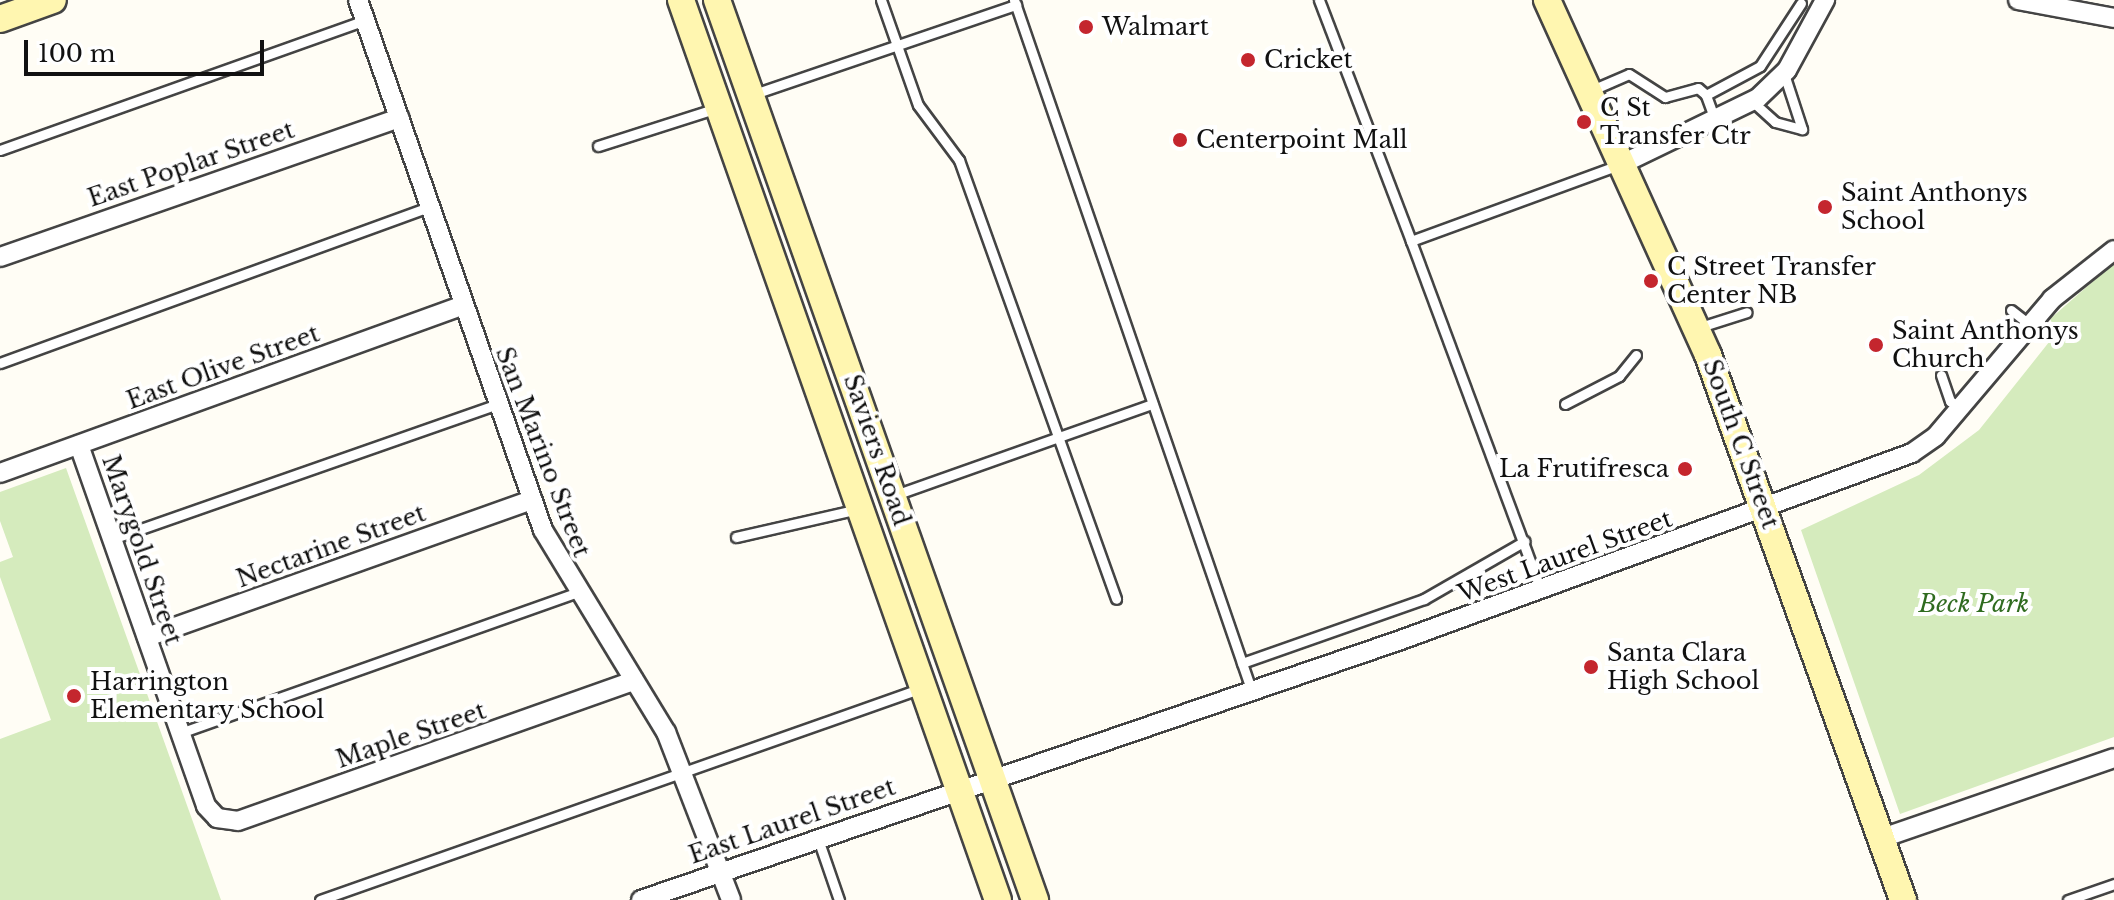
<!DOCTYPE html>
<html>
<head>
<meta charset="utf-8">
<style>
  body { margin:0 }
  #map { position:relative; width:2114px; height:900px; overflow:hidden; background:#fffdf5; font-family:"Libre Baskerville",serif }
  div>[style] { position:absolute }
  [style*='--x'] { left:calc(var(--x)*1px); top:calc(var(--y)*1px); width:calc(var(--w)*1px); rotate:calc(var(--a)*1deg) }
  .green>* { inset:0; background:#d5ebbd }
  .roads { filter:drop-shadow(2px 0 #444) drop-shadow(-2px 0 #444) drop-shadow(0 2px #444) drop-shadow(0 -2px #444) }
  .lane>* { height:9px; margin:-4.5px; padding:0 4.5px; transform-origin:4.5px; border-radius:4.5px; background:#fff }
  .street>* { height:18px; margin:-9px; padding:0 9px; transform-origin:9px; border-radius:9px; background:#fff }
  .secondary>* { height:26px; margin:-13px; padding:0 13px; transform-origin:13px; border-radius:13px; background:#fff6b0 }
  .dots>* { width:22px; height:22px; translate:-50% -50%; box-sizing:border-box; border:4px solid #fff; border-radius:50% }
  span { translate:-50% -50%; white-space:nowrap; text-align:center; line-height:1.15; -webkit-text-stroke:8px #fff; paint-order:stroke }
  .poi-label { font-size:24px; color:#111 }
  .left { translate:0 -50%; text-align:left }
  .right { translate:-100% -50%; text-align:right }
  .street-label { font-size:24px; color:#111 }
  .park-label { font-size:24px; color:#2f6b1f; font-style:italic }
  .scale { position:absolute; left:24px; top:40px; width:240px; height:36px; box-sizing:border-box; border:4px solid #111; border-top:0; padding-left:10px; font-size:24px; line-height:28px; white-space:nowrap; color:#111; -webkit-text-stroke:6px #fff; paint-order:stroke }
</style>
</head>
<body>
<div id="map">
  <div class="green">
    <div style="clip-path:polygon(2114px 263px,2114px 737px,1900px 814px,1801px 530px,1919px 475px,1979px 430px,2057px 332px,2050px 319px)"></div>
    <div style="clip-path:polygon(66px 468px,221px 900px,0 900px,0 739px,51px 720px,0 577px,0 562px,13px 557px,0 521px,0 492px)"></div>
  </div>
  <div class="roads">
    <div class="lane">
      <div style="--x:881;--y:0;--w:111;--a:70.6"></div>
      <div style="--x:918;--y:105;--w:69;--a:53.3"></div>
      <div style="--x:959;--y:160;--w:466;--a:70.3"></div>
      <div style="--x:1014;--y:0;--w:729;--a:71.02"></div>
      <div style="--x:1319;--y:0;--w:258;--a:69.1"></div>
      <div style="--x:1411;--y:241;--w:221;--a:-20.1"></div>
      <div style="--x:1784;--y:74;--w:58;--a:71.9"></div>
      <div style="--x:1592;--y:90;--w:40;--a:-23.4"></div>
      <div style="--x:1629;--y:74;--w:43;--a:32.6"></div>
      <div style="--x:1665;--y:97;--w:34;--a:-15"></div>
      <div style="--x:1698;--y:88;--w:11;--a:41"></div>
      <div style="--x:754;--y:94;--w:277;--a:-18.8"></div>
      <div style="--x:1753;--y:102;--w:30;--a:42"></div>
      <div style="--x:1775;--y:122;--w:28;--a:15"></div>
      <div style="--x:1715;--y:120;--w:27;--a:-110"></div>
      <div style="--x:1706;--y:95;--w:61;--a:-28.2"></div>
      <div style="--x:1760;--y:66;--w:75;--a:-56.9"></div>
      <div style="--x:598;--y:146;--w:125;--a:-17.7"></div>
      <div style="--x:0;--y:150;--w:387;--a:-19.6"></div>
      <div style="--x:1411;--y:241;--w:372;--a:69.6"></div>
      <div style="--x:2011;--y:310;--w:24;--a:38"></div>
      <div style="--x:1697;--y:328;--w:52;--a:-17.7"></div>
      <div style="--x:0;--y:363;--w:454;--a:-20"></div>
      <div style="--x:1941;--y:375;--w:28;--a:71"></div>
      <div style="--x:1950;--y:401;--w:13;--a:32"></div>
      <div style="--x:1565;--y:404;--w:61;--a:-27.4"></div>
      <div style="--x:1619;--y:376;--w:27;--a:-51"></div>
      <div style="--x:895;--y:495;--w:273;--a:-19.5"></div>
      <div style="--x:736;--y:537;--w:125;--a:-12.9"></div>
      <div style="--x:112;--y:539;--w:408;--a:-19.3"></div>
      <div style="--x:1242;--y:663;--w:193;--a:-19.4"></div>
      <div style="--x:1424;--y:599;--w:116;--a:-29.9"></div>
      <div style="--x:180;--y:733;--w:419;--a:-19.5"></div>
      <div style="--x:818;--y:839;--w:65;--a:71"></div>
      <div style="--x:320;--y:900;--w:638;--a:-19.4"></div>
      <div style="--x:2068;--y:900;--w:49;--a:-19.2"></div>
    </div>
    <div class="street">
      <div style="--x:358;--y:0;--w:561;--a:70.76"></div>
      <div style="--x:543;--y:530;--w:237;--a:58.7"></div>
      <div style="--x:666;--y:732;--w:180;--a:68.8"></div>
      <div style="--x:2018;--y:0;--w:98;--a:10.6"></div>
      <div style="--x:1622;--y:164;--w:151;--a:-25.9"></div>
      <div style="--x:1758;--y:98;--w:40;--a:-44"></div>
      <div style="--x:1787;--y:70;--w:80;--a:-61.5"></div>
      <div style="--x:0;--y:257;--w:423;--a:-19.2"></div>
      <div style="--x:79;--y:445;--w:383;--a:70.6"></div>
      <div style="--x:206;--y:806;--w:16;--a:47"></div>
      <div style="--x:217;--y:818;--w:21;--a:8"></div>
      <div style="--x:238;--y:821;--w:420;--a:-19.5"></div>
      <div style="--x:0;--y:473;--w:491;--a:-19.9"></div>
      <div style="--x:147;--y:637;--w:409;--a:-19.6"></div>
      <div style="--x:1882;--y:838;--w:245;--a:-19"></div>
      <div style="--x:641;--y:900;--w:800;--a:-18.89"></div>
      <div style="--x:1398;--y:641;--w:547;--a:-20.09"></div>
      <div style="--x:1912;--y:453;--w:29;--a:-35"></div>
      <div style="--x:1936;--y:436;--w:180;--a:-49.7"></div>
      <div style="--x:2052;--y:299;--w:79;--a:-38.3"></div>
    </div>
    <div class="secondary">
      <div style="--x:681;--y:0;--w:954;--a:70.6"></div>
      <div style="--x:717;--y:0;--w:955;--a:70.54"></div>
      <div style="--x:1547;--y:0;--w:390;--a:65.6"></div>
      <div style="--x:1708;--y:355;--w:579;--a:70.31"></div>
      <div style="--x:0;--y:19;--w:56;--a:-19.7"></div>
    </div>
  </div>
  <div class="dots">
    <div style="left:1086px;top:27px;background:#c4262e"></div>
    <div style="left:1248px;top:60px;background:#c4262e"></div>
    <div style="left:1584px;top:122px;background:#c4262e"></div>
    <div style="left:1180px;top:140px;background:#c4262e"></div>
    <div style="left:1825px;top:207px;background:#c4262e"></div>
    <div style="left:1651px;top:281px;background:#c4262e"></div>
    <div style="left:1876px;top:345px;background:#c4262e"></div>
    <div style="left:1685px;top:469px;background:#c4262e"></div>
    <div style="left:1591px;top:667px;background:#c4262e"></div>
    <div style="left:74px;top:696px;background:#c4262e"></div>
  </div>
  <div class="poi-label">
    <span class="left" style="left:1102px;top:27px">Walmart</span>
    <span class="left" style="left:1264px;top:60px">Cricket</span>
    <span class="left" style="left:1600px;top:122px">C St<br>Transfer Ctr</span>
    <span class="left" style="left:1196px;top:140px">Centerpoint Mall</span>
    <span class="left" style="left:1841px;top:207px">Saint Anthonys<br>School</span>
    <span class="left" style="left:1667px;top:281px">C Street Transfer<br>Center NB</span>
    <span class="left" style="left:1892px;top:345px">Saint Anthonys<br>Church</span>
    <span class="right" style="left:1669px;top:469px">La Frutifresca</span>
    <span class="left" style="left:1607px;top:667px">Santa Clara<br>High School</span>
    <span class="left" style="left:90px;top:696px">Harrington<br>Elementary School</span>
  </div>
  <div class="street-label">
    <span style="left:191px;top:164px;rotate:-19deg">East Poplar Street</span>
    <span style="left:223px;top:367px;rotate:-20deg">East Olive Street</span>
    <span style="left:1741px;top:444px;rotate:70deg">South C Street</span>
    <span style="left:877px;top:450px;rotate:71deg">Saviers Road</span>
    <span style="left:543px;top:452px;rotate:69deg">San Marino Street</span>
    <span style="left:331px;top:546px;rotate:-20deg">Nectarine Street</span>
    <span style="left:142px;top:550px;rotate:71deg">Marygold Street</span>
    <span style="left:1565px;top:556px;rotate:-20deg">West Laurel Street</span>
    <span style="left:411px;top:735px;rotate:-19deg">Maple Street</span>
    <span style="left:792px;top:821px;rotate:-19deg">East Laurel Street</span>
  </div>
  <div class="park-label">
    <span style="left:1974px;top:604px">Beck Park</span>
  </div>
  <div class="scale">100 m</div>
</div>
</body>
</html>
